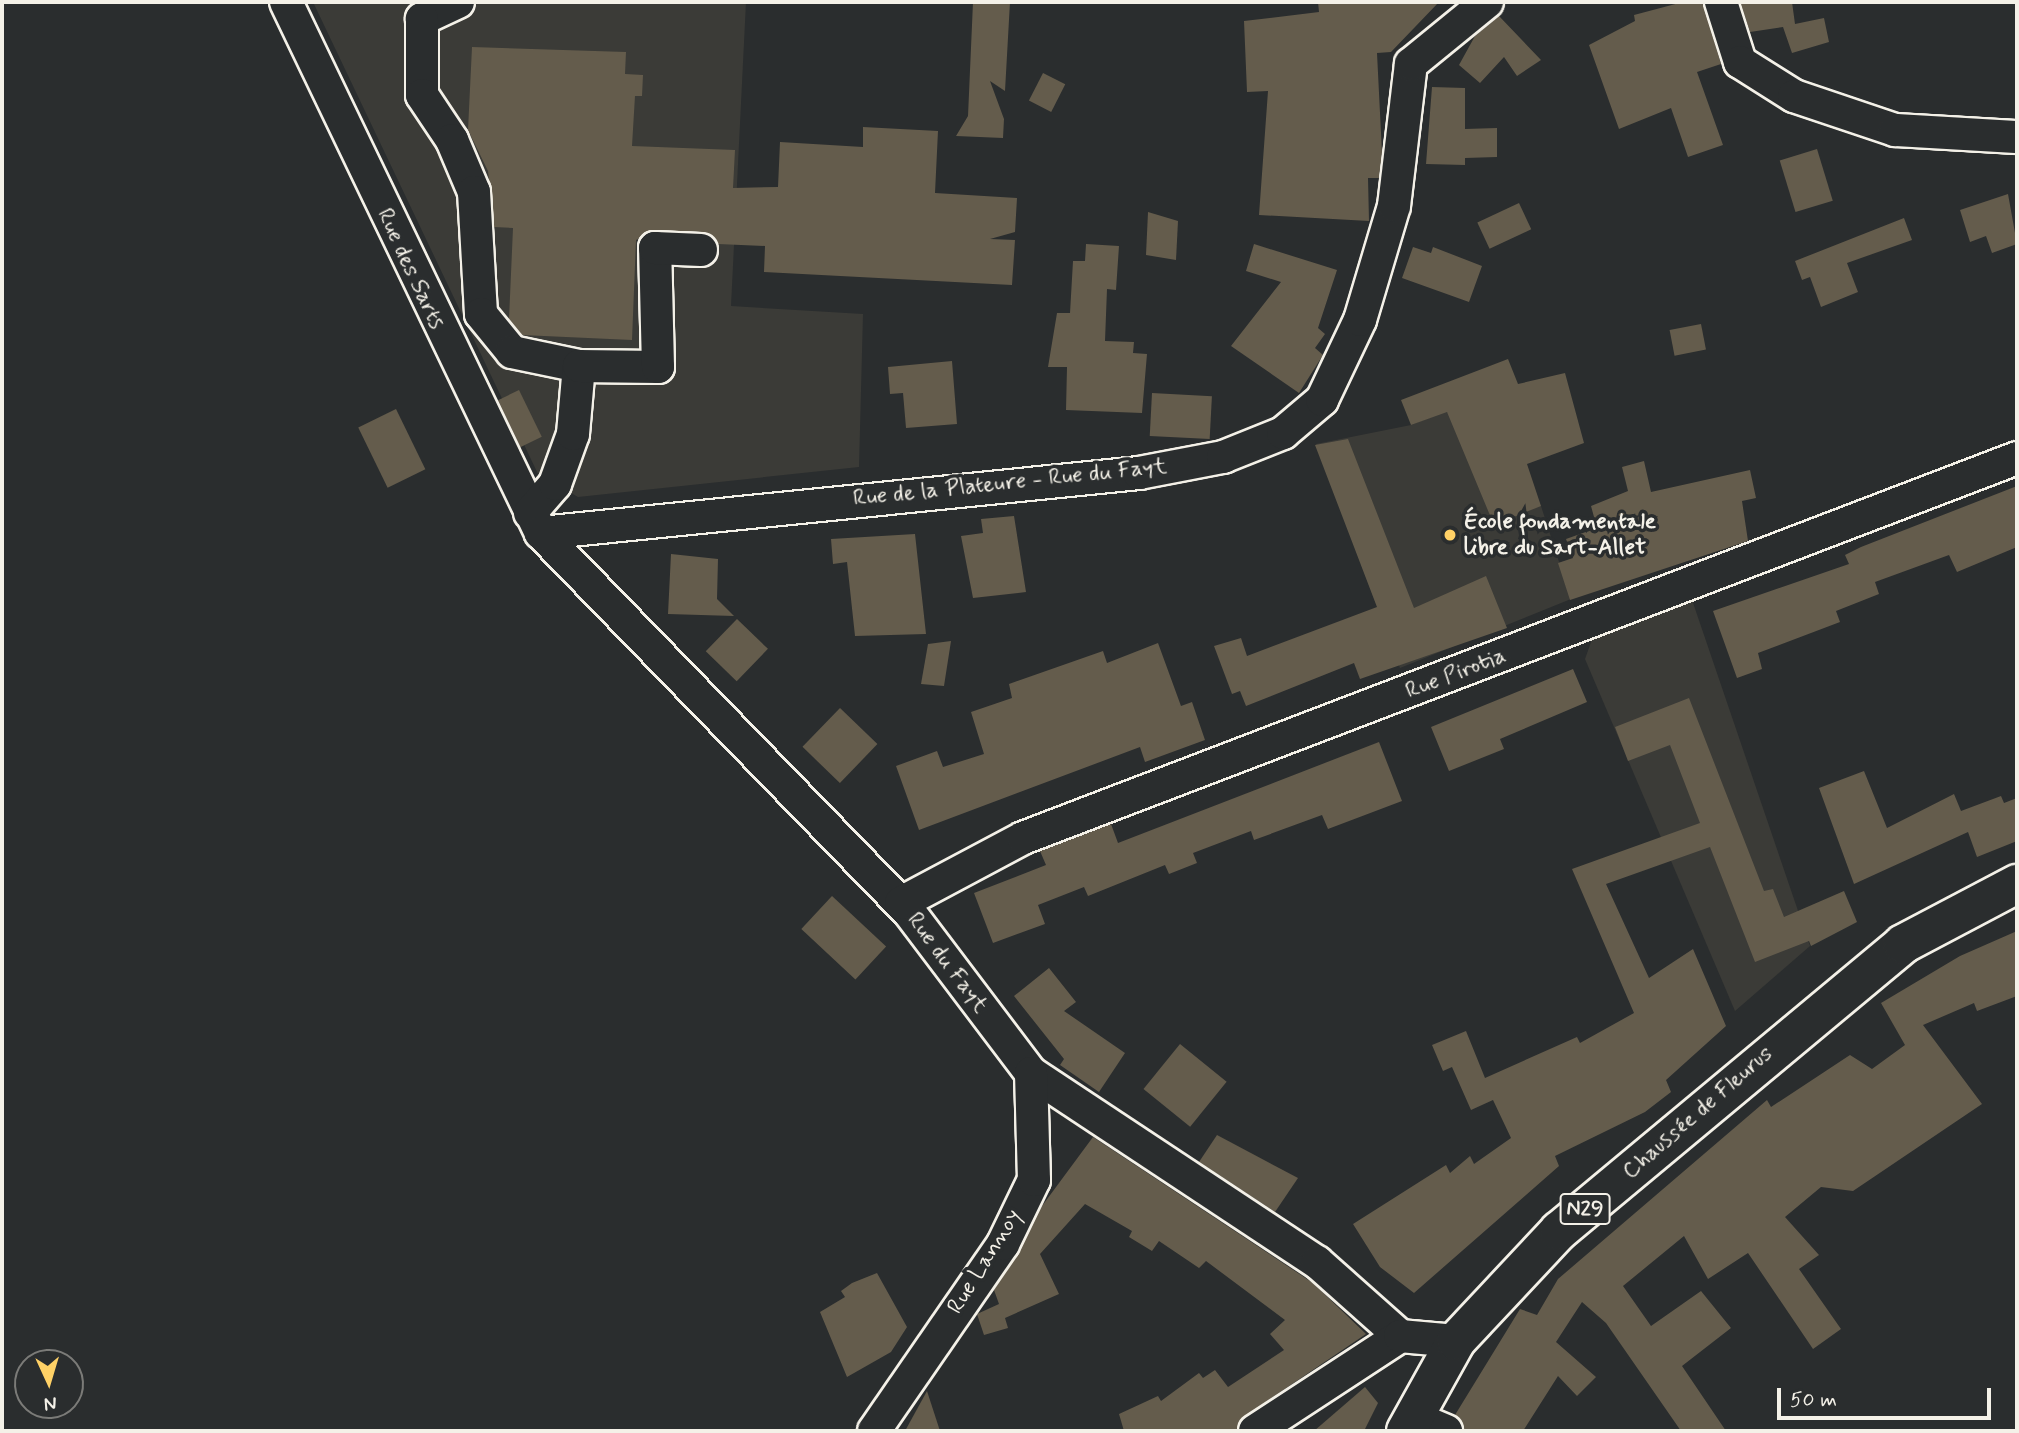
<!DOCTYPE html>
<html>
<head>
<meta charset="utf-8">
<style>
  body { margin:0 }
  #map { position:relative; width:2019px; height:1433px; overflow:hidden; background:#2a2d2e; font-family:Mynerve,sans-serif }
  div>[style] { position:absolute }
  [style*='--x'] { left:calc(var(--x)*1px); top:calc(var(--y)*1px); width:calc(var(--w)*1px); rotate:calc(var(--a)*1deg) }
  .built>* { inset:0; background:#3b3b37 }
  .building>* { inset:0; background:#645c4c; transform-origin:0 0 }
  .roads { filter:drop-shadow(2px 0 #f4f1e8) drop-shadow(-2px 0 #f4f1e8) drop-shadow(0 2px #f4f1e8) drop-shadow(0 -2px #f4f1e8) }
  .minor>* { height:32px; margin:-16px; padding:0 16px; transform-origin:16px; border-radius:16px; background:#2a2d2e }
  .major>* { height:38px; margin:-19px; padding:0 19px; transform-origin:19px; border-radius:19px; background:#2a2d2e }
  .dots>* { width:19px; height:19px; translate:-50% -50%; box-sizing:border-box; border:4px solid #2a2d2e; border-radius:50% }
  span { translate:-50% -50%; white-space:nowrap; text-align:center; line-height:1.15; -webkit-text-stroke:7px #2a2d2e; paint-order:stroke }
  .shield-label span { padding:2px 5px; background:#2a2d2e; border:2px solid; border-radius:5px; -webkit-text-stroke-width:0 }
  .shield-label { font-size:21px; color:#f4f1e8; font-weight:700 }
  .street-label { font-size:23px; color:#f4f1e8 }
  .poi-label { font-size:23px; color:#f4f1e8; font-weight:700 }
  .left { translate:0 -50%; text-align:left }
  .frame { position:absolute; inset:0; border:4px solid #f4f1e8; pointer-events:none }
  .north { position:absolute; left:14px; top:1349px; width:70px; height:70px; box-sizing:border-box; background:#2a2d2e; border:2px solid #7b7b78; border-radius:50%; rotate:176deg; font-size:19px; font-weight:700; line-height:28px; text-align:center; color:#f4f1e8 }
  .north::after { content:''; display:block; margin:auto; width:24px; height:32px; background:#ffd166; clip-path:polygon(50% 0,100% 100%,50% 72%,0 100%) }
  .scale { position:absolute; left:1777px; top:1388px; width:214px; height:32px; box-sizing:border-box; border:4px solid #f4f1e8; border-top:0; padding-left:9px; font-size:21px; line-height:24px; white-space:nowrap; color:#f4f1e8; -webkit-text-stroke:5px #2a2d2e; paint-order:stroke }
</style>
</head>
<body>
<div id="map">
  <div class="built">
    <div style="clip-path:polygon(313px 2px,746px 2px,731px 306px,863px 314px,859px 467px,578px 497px,538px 474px)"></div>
    <div style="clip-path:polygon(1446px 411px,1541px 506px,1571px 599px,1400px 668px,1316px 444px,1411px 425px)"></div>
    <div style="clip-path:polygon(1690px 594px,1810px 946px,1735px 1011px,1585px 659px,1595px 631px)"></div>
  </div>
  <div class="building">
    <div style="clip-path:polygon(973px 2px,1010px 2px,1005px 91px,990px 81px,1004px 119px,1003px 138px,956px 136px,968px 116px)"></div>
    <div style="clip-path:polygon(1318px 2px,1439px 2px,1391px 52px,1377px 53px,1382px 153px,1379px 178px,1368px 178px,1369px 221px,1259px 215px,1268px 91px,1247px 92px,1244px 21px,1319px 12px)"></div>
    <div style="clip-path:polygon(1683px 2px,1703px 2px,1721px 64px,1697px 72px,1723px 145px,1688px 157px,1671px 108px,1619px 129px,1589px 45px,1635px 21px,1634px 15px)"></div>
    <div style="clip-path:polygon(1740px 2px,1792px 2px,1795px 24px,1824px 18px,1829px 42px,1792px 53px,1783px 27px,1750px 32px)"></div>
    <div style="clip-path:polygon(1499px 16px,1541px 60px,1517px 76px,1504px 57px,1480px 83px,1459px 65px,1475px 36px)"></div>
    <div style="clip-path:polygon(472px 47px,626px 52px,625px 74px,643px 75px,642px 96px,635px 96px,632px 146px,735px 150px,733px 188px,778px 187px,780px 142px,863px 147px,863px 127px,938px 131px,935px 193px,1017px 198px,1015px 232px,990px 239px,1015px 240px,1012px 285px,764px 272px,765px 246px,718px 244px,702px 232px,655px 230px,636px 240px,632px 340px,522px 335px,509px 319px,513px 228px,494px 227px,488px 171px,468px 130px)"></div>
    <div style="left:1043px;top:73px;width:25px;height:31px;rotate:27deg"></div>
    <div style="clip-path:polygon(1432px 87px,1465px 88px,1465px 129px,1497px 128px,1497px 157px,1465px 158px,1465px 165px,1426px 164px)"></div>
    <div style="left:1817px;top:149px;width:54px;height:39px;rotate:73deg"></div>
    <div style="clip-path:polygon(2008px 194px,2017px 244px,1992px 253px,1986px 236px,1970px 242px,1960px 210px)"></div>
    <div style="left:1519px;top:203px;width:29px;height:46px;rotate:65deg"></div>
    <div style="clip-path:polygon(1148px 212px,1178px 221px,1176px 260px,1146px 255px)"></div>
    <div style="clip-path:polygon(1904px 218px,1912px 240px,1847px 263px,1858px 292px,1821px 307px,1810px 277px,1802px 280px,1795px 261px)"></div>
    <div style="clip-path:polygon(1086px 244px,1119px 246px,1116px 290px,1107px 289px,1105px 341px,1134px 342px,1133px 353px,1147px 354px,1142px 413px,1066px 410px,1067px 367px,1048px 367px,1057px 313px,1070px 313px,1073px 261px,1085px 261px)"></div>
    <div style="clip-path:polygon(1254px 244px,1337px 270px,1318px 328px,1325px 334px,1315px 348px,1323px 355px,1299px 393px,1231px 346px,1281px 282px,1246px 271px)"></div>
    <div style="clip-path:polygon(1413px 247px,1431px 253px,1433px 247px,1482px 266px,1469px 302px,1402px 278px)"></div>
    <div style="left:1701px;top:324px;width:26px;height:32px;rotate:79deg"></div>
    <div style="clip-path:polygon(1508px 359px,1518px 384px,1565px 373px,1584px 443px,1527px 464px,1541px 506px,1494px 525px,1447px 412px,1411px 425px,1401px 400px)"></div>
    <div style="clip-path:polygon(952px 361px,957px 424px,906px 428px,903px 393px,890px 394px,888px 367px)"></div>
    <div style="left:519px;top:390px;width:52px;height:24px;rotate:64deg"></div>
    <div style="left:1152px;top:393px;width:60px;height:43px;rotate:3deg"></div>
    <div style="left:396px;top:409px;width:67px;height:42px;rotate:64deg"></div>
    <div style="clip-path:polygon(1348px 439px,1414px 608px,1486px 576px,1507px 628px,1360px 679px,1354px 663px,1246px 706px,1240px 691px,1232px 694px,1214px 646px,1241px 638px,1247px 656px,1377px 607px,1315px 445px)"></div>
    <div style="clip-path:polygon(1644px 461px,1651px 492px,1750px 470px,1756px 498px,1742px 501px,1748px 541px,1570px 600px,1558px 563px,1573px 558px,1566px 539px,1597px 528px,1591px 506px,1628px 491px,1622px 467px)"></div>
    <div style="clip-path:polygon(2017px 486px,2017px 547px,1957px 572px,1949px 555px,1875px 582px,1879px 594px,1836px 611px,1840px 622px,1758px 653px,1762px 669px,1737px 678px,1713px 611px,1849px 564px,1845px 555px,1861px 547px)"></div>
    <div style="clip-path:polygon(1014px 516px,1026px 592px,973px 598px,961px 536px,983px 533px,981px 519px)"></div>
    <div style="clip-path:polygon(915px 534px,926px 634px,855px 636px,847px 562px,833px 564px,831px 539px)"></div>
    <div style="clip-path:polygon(671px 554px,718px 559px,717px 599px,734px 616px,668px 614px)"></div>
    <div style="left:737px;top:619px;width:43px;height:45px;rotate:44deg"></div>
    <div style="clip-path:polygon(951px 641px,944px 686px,921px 684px,928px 644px)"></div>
    <div style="clip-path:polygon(1158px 643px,1181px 706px,1192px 702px,1205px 740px,1145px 762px,1140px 747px,919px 830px,896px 766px,937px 751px,943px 767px,984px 754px,971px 712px,1012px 698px,1009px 684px,1103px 651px,1107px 663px)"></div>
    <div style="clip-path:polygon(1573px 669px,1587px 702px,1500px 739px,1504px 749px,1449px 771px,1431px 727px)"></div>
    <div style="clip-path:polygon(1689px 698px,1764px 891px,1773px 889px,1784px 917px,1844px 891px,1857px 922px,1811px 946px,1809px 941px,1755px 962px,1710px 847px,1606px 884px,1649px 978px,1693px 949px,1726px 1026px,1666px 1080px,1671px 1092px,1645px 1112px,1555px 1156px,1559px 1166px,1414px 1293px,1380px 1267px,1353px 1224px,1446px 1165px,1450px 1173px,1470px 1156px,1474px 1164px,1511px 1138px,1493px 1100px,1471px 1110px,1452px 1067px,1443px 1071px,1432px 1045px,1466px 1031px,1485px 1078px,1577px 1037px,1580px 1043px,1634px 1013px,1572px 869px,1700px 823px,1670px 745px,1628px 761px,1615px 727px)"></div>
    <div style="left:840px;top:708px;width:52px;height:54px;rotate:44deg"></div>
    <div style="clip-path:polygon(1379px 742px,1402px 801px,1328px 829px,1322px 815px,1254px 840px,1251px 831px,1193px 853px,1197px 863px,1169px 874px,1165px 865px,1088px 896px,1084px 887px,1038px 905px,1045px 924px,993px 943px,974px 893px,1046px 865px,1040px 851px,1111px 824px,1118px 843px)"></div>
    <div style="clip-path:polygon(1864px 771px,1887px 828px,1954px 794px,1961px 811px,2001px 796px,2004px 803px,2017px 798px,2017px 841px,1977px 857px,1968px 832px,1854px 884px,1819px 788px)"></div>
    <div style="left:832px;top:896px;width:74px;height:45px;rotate:43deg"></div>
    <div style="clip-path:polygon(2017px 931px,2017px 996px,1977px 1011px,1974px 1003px,1923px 1025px,1982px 1104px,1853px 1191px,1821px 1187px,1785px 1217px,1819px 1255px,1799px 1269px,1841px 1329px,1813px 1349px,1748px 1253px,1708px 1279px,1684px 1236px,1623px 1286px,1651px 1326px,1701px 1291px,1731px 1328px,1682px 1366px,1726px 1431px,1681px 1431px,1606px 1323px,1582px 1302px,1556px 1342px,1596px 1377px,1577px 1396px,1558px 1376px,1523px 1431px,1464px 1429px,1455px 1415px,1520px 1309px,1537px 1315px,1558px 1279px,1767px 1100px,1771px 1107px,1850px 1055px,1872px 1069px,1905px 1045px,1881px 1003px,1960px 956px)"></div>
    <div style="clip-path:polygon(1049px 968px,1076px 1002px,1064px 1011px,1125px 1053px,1099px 1092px,1060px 1065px,1064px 1059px,1014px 996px)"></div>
    <div style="left:1180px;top:1044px;width:60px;height:58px;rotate:39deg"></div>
    <div style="clip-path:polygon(1217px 1135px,1298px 1178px,1275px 1212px,1199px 1162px)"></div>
    <div style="clip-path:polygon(1093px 1137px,1313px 1283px,1366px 1334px,1245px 1416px,1237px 1431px,1124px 1431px,1119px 1414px,1158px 1396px,1161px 1401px,1199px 1373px,1203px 1378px,1215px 1370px,1228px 1387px,1284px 1350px,1270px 1334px,1285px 1320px,1206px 1261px,1199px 1268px,1159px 1241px,1152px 1251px,1129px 1237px,1132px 1231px,1085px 1204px,1040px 1254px,1059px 1294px,1005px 1318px,1008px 1328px,984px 1335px,977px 1314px,999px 1304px,994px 1290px,1042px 1206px)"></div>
    <div style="clip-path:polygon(877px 1273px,907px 1327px,891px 1352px,847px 1377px,820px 1312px,845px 1297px,841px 1291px,852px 1283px)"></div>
    <div style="clip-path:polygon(1365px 1387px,1378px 1403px,1364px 1431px,1314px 1431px)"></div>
    <div style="clip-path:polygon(927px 1391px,940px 1431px,905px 1431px)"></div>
  </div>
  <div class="roads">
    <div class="minor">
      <div style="--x:286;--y:2;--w:589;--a:64.35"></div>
      <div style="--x:541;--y:533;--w:530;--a:45.84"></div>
      <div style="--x:910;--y:913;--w:201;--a:52.9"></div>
      <div style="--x:1031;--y:1073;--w:343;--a:33.5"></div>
      <div style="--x:1317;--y:1262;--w:111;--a:41.7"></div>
      <div style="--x:458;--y:2;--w:40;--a:155"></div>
      <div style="--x:422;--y:19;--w:76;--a:90"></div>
      <div style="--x:422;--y:95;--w:54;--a:56.3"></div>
      <div style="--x:452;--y:140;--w:56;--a:67.1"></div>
      <div style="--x:474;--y:192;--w:122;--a:86.7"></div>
      <div style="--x:481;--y:314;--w:49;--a:50.8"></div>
      <div style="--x:512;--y:352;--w:68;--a:11.8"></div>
      <div style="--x:1721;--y:2;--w:63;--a:72.4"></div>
      <div style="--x:1740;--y:62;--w:64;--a:32.2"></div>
      <div style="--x:1794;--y:96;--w:107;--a:18.6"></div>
      <div style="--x:1895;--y:130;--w:122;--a:3.3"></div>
      <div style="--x:530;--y:513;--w:38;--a:-49"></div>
      <div style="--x:555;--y:484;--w:53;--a:-70.2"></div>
      <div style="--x:573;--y:434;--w:68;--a:-85"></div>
      <div style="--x:579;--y:366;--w:79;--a:0.7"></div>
      <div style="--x:658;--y:367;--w:119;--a:-91.4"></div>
      <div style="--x:655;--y:248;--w:46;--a:2.5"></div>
      <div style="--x:541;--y:533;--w:601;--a:-5.73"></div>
      <div style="--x:1139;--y:473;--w:86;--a:-10.8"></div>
      <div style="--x:1223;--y:457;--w:65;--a:-21.8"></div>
      <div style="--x:1283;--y:433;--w:51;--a:-40.2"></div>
      <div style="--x:1322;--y:400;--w:89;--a:-64.6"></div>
      <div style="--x:1360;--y:320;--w:119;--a:-73.4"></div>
      <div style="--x:1394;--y:206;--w:143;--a:-83.2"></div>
      <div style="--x:1411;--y:64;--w:98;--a:-39.2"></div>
      <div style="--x:901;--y:903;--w:138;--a:-28"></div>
      <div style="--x:1023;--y:838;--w:1064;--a:-20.92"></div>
      <div style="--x:1413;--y:1417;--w:36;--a:23"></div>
      <div style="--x:874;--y:1431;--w:227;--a:-55.4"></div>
      <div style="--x:1003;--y:1244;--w:71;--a:-64.2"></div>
      <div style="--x:1034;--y:1180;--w:107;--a:-91.6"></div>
      <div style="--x:1255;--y:1431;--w:173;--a:-33.2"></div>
      <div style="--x:1400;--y:1336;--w:56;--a:5.1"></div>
    </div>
    <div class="major">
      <div style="--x:1406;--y:1431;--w:103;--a:-60.9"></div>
      <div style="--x:1456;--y:1341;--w:151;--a:-46.9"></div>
      <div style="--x:1559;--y:1231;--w:448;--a:-39.8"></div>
      <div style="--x:1903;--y:944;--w:129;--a:-27.8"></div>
    </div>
  </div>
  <div class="dots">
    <div style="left:1450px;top:535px;background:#ffd166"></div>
  </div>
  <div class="shield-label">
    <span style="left:1585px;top:1209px">N29</span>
  </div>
  <div class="street-label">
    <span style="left:410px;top:269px;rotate:65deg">Rue des Sarts</span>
    <span style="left:1010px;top:483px;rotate:-6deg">Rue de la Plateure - Rue du Fayt</span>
    <span style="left:1456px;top:674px;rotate:-21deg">Rue Pirotia</span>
    <span style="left:947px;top:963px;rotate:53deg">Rue du Fayt</span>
    <span style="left:1698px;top:1113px;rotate:-41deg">Chaussée de Fleurus</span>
    <span style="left:985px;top:1262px;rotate:-58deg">Rue Lannoy</span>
  </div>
  <div class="poi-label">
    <span class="left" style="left:1464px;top:535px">École fondamentale<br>libre du Sart-Allet</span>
  </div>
  <div class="frame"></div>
  <div class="north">N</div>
  <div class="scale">50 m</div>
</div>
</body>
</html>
